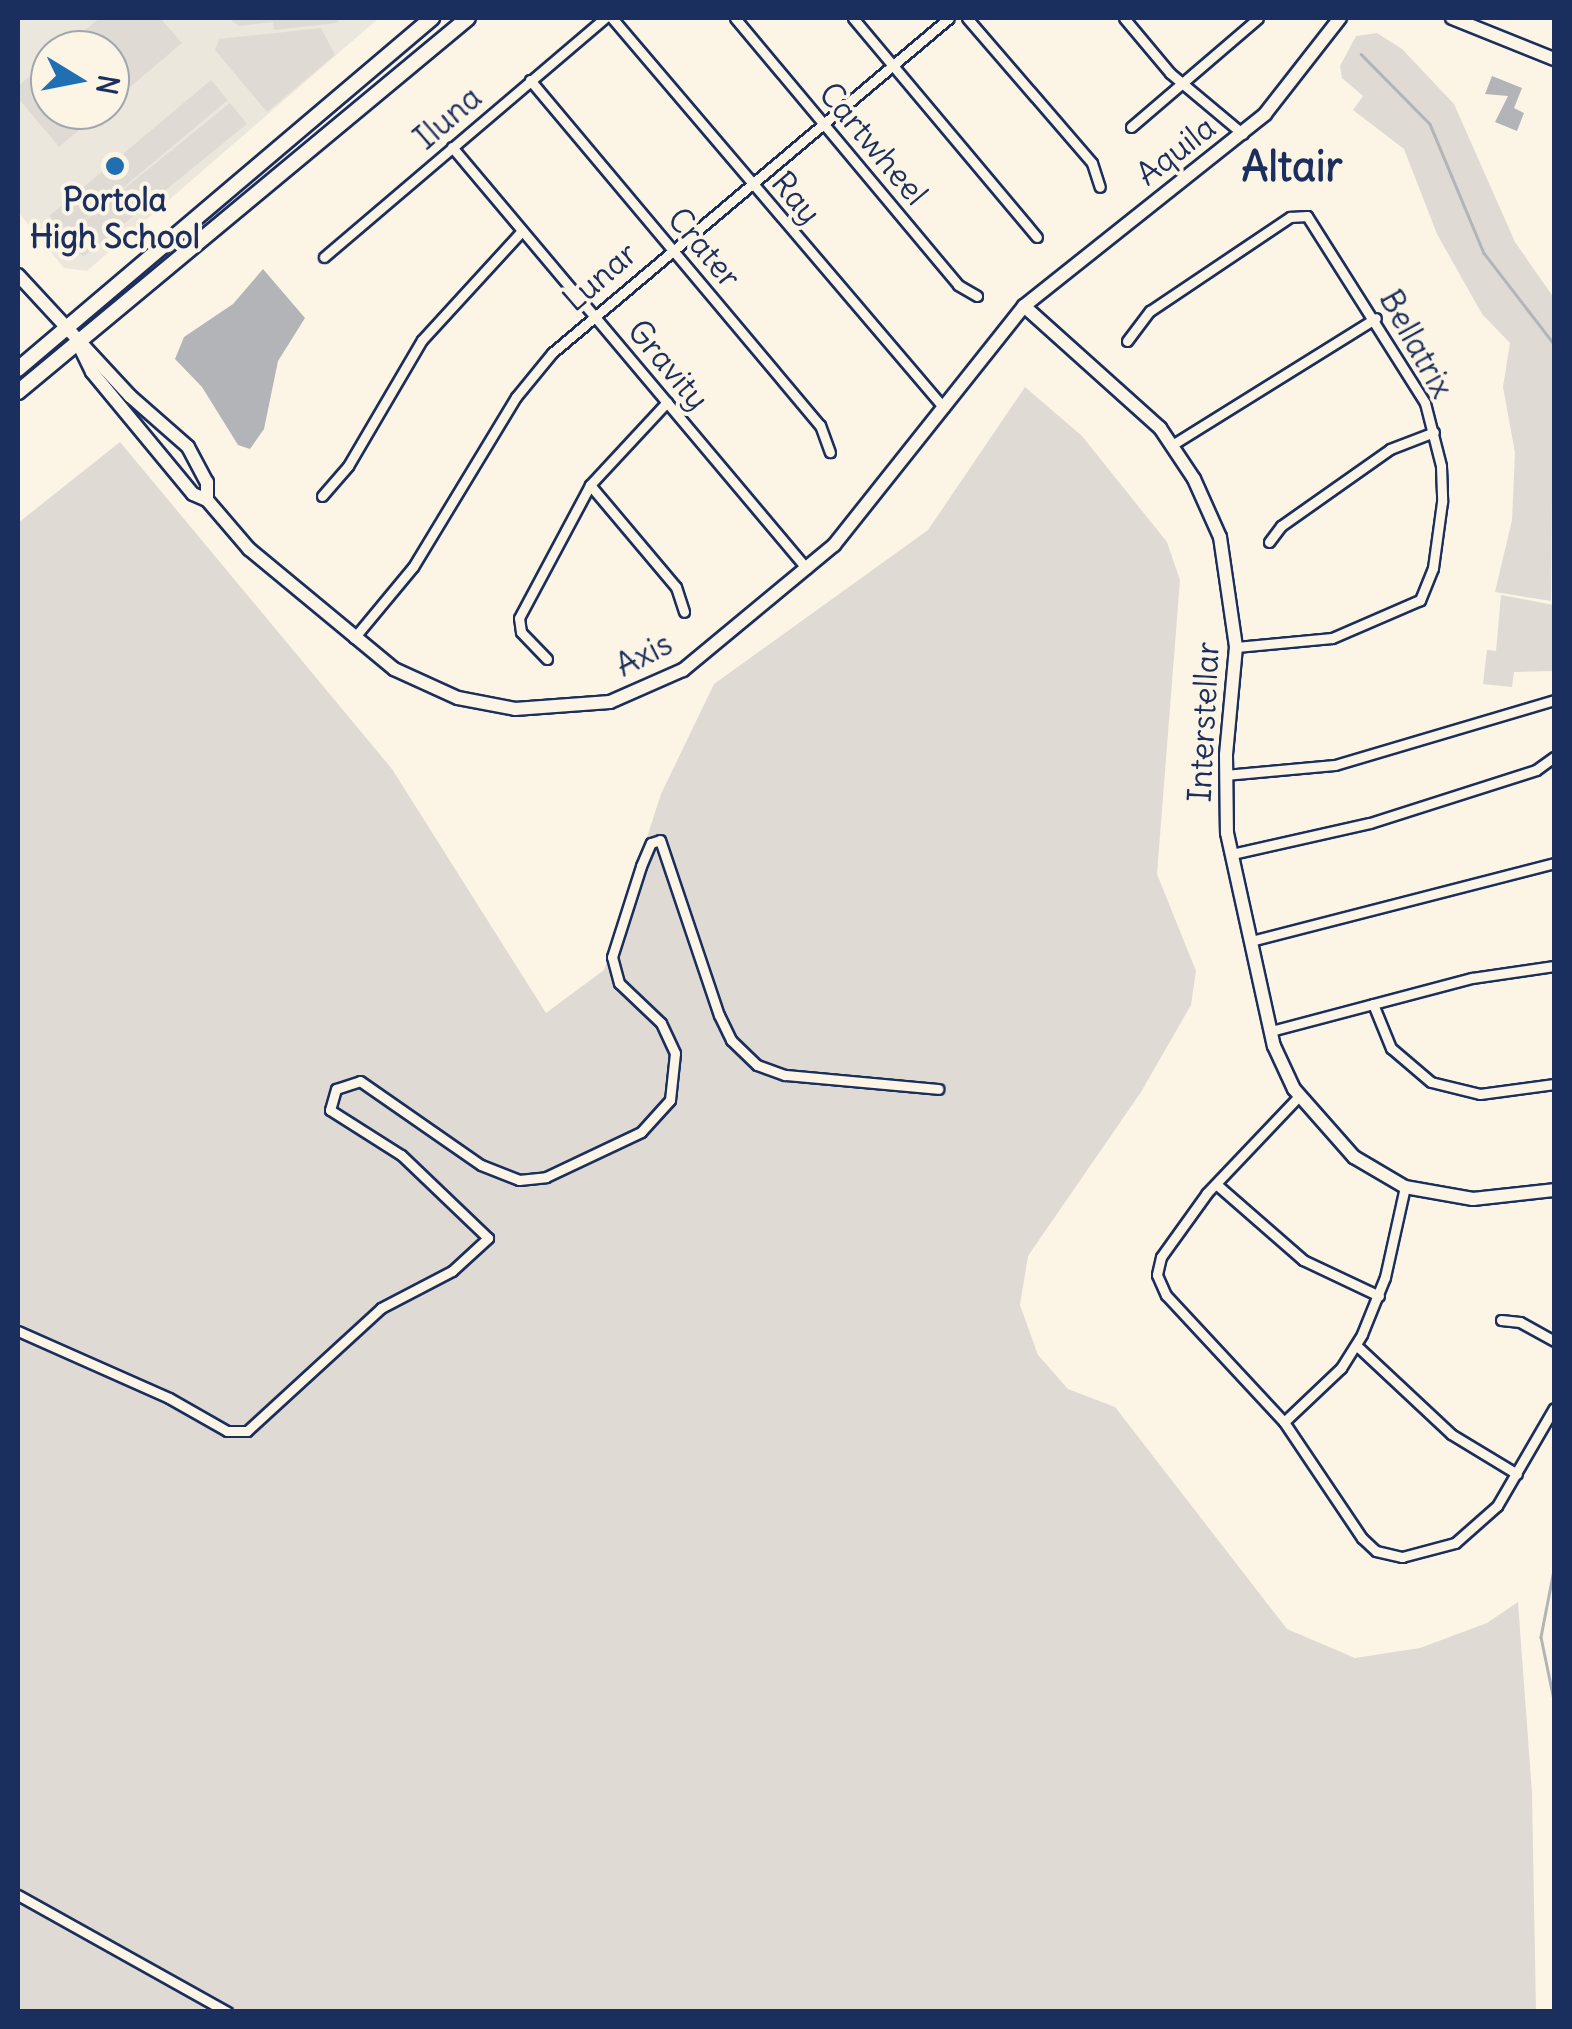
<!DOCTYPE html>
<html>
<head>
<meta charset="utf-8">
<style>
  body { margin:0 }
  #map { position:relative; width:1572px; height:2029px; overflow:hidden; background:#fcf5e5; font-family:Delius,sans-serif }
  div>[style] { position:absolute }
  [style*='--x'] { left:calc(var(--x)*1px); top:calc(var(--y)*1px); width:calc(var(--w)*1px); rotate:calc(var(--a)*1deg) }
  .built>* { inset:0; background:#ece7dc }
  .green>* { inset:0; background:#dfdbd4; transform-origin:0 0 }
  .water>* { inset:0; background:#b2b4b8 }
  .stream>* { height:2.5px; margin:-1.25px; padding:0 1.25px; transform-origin:1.25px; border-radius:1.25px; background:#b2b4b8 }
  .roads { filter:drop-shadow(2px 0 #1b2f5e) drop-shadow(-2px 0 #1b2f5e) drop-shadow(0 2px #1b2f5e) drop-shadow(0 -2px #1b2f5e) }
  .street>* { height:9px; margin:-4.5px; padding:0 4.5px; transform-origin:4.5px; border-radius:4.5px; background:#fcf5e5 }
  .secondary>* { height:12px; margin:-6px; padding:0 6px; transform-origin:6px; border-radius:6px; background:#fcf5e5 }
  .primary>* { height:14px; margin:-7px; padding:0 7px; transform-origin:7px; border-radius:7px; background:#fcf5e5 }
  .dots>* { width:28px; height:28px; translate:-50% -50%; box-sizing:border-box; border:5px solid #fcf5e5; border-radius:50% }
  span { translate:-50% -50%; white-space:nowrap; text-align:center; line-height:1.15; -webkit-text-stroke:8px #fcf5e5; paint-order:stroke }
  .street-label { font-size:32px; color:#1b2f5e }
  .poi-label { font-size:32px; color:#1b2f5e; font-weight:700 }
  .district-label { font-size:42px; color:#1b2f5e; font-weight:700 }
  .frame { position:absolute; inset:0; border:20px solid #1b2f5e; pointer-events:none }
  .north { position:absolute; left:30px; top:30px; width:100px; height:100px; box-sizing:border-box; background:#fcf5e5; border:2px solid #a2a6af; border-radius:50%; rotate:100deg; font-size:28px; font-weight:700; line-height:40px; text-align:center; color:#1b2f5e }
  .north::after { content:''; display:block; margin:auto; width:35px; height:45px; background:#1f6fb2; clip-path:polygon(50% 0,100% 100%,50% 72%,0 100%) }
</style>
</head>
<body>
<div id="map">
  <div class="built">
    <div style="clip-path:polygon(evenodd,18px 18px,379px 18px,87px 271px,64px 268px,18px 212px,18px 18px,50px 50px,110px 50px,110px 110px,50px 110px,50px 50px)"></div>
  </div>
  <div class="green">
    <div style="clip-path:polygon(100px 18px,160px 18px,182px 43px,110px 104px,110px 50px,60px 50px)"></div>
    <div style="clip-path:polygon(228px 18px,341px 18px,337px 23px,274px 30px,273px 22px,239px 26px)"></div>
    <div style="clip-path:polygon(321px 28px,335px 55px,267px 112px,215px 50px,219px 39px)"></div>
    <div style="clip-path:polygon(1377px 33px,1402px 49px,1454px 104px,1515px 242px,1554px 298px,1551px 601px,1495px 592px,1512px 520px,1515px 453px,1503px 387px,1510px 343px,1482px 314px,1437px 234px,1404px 149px,1353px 110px,1363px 96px,1342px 78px,1340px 66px,1356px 36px)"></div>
    <div style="clip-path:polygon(50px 59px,50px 110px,103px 110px,59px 147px,18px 98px,18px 86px)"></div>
    <div style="left:211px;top:80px;width:26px;height:211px;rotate:50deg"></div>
    <div style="left:230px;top:103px;width:27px;height:211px;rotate:51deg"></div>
    <div style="clip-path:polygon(1025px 387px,1082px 436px,1167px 542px,1180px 580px,1157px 874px,1196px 971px,1191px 1005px,1141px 1092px,1028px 1256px,1020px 1305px,1038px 1355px,1068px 1389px,1115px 1407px,1287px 1629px,1355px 1658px,1420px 1648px,1487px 1623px,1518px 1602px,1532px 1793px,1536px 2011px,18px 2011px,18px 523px,120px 442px,392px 769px,546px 1013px,604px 970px,661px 794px,714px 684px,928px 530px)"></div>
    <div style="clip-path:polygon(1501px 595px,1554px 605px,1554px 671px,1514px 672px,1512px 687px,1483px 684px,1487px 650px,1496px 651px)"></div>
  </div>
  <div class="water">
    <div style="clip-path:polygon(1492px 76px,1522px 88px,1514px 108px,1524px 113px,1517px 131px,1495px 122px,1508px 96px,1485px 94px)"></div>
    <div style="clip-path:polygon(263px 269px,305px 318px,278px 361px,264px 429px,250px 449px,238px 445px,202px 387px,175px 359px,184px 337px,233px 304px)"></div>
  </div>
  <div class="stream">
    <div style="--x:1361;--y:54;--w:98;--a:45.4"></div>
    <div style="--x:1430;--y:124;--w:140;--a:67.3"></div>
    <div style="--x:1484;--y:253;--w:115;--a:52.4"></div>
    <div style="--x:1554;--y:1570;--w:68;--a:101"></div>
    <div style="--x:1541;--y:1637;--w:64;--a:78.3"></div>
  </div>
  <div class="roads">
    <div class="street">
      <div style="--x:612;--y:18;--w:512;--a:49.59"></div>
      <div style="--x:735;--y:18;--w:348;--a:50.1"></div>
      <div style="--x:958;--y:285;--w:22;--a:30"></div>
      <div style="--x:853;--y:18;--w:286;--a:50"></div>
      <div style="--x:967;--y:18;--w:191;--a:49.2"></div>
      <div style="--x:1092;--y:163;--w:25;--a:72"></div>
      <div style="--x:1124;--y:18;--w:72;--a:50.1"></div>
      <div style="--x:1170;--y:73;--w:95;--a:39.9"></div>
      <div style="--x:530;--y:80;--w:451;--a:50"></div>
      <div style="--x:820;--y:425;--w:29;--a:70"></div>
      <div style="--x:1131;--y:127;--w:167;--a:-40.6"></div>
      <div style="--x:452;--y:147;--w:551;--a:49.93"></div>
      <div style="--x:324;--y:257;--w:369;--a:-40.4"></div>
      <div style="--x:1127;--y:341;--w:38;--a:-53"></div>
      <div style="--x:1150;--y:311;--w:169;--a:-33.9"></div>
      <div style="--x:1290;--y:217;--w:17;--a:-3"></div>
      <div style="--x:1307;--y:216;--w:221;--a:57.7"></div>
      <div style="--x:1425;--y:403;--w:65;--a:75.7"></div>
      <div style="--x:1441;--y:466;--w:36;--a:88"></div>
      <div style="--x:1442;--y:502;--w:67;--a:97.8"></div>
      <div style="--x:1433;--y:568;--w:35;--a:112"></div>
      <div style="--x:1420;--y:600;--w:96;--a:156.6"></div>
      <div style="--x:1332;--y:638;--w:96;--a:174.6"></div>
      <div style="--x:1172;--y:445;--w:240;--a:-31.9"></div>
      <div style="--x:590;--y:485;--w:133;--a:49.9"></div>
      <div style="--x:676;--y:587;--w:26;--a:72"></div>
      <div style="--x:322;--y:496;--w:40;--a:-49"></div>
      <div style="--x:348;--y:466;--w:146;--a:-59.6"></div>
      <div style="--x:422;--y:340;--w:148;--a:-47.5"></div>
      <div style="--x:1269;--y:542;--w:20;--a:-53"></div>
      <div style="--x:1281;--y:526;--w:133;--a:-35.2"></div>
      <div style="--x:1390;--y:449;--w:47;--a:-21.1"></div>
      <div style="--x:354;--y:638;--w:92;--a:-50.3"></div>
      <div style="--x:413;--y:567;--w:199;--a:-58.8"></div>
      <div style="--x:516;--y:397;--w:57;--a:-50.7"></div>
      <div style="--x:552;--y:353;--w:519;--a:-40.16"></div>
      <div style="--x:547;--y:659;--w:37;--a:-134"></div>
      <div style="--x:521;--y:632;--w:14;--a:-98"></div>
      <div style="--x:519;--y:618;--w:151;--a:-61.9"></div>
      <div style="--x:590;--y:485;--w:113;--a:-47.1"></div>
      <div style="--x:1225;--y:775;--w:110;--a:-5.2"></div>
      <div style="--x:1335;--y:765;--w:228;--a:-16.5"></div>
      <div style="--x:1232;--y:854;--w:141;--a:-12.7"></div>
      <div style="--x:1370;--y:823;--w:174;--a:-17.7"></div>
      <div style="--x:1536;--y:770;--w:22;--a:-36"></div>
      <div style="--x:1251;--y:941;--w:313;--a:-14.4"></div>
      <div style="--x:1373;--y:1004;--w:48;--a:67.8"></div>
      <div style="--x:1391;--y:1048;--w:52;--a:40.4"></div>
      <div style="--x:1431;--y:1082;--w:50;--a:13.8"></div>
      <div style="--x:1480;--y:1094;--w:75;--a:-7.7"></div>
      <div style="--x:1271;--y:1031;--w:208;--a:-14.8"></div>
      <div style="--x:1472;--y:978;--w:83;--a:-8.3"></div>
      <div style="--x:1299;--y:1096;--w:134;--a:133.5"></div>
      <div style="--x:1207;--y:1193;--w:79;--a:125.7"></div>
      <div style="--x:1161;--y:1257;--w:18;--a:103"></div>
      <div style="--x:1157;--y:1275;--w:22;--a:66"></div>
      <div style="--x:1166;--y:1295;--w:173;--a:47.1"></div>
      <div style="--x:1284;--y:1422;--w:140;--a:56.1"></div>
      <div style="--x:1362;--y:1538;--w:19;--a:43"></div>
      <div style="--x:1376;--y:1551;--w:27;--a:13"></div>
      <div style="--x:1402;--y:1557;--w:55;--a:-14.8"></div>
      <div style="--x:1455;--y:1543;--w:56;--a:-41.4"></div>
      <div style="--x:1497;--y:1506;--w:113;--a:-59.8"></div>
      <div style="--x:1216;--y:1184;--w:116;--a:41.1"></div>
      <div style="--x:1303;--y:1260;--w:84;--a:25.3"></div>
      <div style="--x:1501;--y:1320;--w:19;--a:6"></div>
      <div style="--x:1520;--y:1322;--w:39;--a:29"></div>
      <div style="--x:18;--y:1331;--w:165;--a:23.9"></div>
      <div style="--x:169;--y:1398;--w:67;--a:29.6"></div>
      <div style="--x:227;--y:1431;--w:20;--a:0"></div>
      <div style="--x:247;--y:1431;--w:182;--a:-42.5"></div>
      <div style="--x:381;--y:1308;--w:80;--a:-27.5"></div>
      <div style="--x:452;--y:1271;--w:49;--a:-42.5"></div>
      <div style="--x:488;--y:1238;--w:120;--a:-136.3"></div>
      <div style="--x:401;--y:1155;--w:84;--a:-147.6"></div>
      <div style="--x:330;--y:1110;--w:22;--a:-74"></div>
      <div style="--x:336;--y:1089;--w:25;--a:-18"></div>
      <div style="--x:360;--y:1081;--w:147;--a:34.8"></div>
      <div style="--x:481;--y:1165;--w:41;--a:21.5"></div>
      <div style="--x:519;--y:1180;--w:27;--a:-6"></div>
      <div style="--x:546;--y:1177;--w:105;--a:-25.3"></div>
      <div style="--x:641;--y:1132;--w:43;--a:-47.8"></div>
      <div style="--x:670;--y:1100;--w:47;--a:-83.9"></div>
      <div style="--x:675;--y:1053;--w:33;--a:-115"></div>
      <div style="--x:661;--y:1023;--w:58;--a:-136.4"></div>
      <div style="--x:619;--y:983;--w:27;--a:-105"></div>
      <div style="--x:612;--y:957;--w:96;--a:-72.3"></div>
      <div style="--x:641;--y:866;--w:25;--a:-67"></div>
      <div style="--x:651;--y:843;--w:9;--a:-18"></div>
      <div style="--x:660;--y:840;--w:185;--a:71.4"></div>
      <div style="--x:719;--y:1015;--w:28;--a:64"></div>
      <div style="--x:731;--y:1040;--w:36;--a:44"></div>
      <div style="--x:757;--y:1065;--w:30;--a:20"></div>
      <div style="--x:785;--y:1075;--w:154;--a:5.2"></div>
      <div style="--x:1356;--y:1345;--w:130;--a:43.1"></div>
      <div style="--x:1451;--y:1434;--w:77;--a:31.2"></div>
      <div style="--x:1284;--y:1422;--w:79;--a:-43.5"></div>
      <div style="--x:1341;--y:1368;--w:40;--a:-58"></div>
      <div style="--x:1362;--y:1334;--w:61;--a:-68"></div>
      <div style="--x:1385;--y:1277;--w:92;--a:-77.5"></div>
      <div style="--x:18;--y:1895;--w:240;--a:29.2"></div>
    </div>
    <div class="secondary">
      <div style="--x:1452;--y:18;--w:110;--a:21.9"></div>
      <div style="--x:18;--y:275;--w:165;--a:47.2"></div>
      <div style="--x:130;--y:396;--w:77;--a:41.3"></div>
      <div style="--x:188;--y:447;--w:40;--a:62"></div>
      <div style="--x:207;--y:482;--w:18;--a:90"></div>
      <div style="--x:1024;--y:306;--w:183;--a:41.9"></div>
      <div style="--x:1160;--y:428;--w:61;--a:56.3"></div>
      <div style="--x:1194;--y:479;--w:64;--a:65.9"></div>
      <div style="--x:1220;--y:537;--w:111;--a:81.7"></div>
      <div style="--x:1236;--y:647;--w:108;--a:95.3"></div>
      <div style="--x:1226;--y:755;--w:78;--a:89.3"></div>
      <div style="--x:1227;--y:833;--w:218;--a:77.6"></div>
      <div style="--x:1274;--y:1046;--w:47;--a:65.1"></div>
      <div style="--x:1294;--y:1089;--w:91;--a:48.6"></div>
      <div style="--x:1354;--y:1157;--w:59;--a:30.5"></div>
      <div style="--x:1405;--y:1187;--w:69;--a:10"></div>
      <div style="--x:1473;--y:1199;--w:81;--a:-6.3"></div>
      <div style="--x:78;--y:343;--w:32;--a:64"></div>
      <div style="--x:92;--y:372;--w:158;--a:50.4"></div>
      <div style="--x:193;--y:494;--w:15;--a:23"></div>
      <div style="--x:207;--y:500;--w:65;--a:49.4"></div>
      <div style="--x:249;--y:549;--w:188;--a:39.6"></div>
      <div style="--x:394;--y:669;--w:70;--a:24.4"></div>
      <div style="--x:458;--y:698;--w:58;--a:10.9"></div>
      <div style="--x:515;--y:709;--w:95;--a:-4.2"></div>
      <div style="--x:610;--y:702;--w:80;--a:-23.7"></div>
      <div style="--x:683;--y:670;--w:196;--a:-39.6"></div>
      <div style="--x:834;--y:545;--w:305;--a:-51.5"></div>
      <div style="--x:1024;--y:306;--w:308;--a:-38.5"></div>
      <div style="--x:1265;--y:114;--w:122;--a:-52"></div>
    </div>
    <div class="primary">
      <div style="--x:18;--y:369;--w:543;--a:-40.29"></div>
      <div style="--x:18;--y:392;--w:585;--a:-39.73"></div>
    </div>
  </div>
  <div class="dots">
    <div style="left:115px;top:166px;background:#1f6fb2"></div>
  </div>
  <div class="street-label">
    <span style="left:448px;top:118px;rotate:-41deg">Iluna</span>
    <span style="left:873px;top:144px;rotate:50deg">Cartwheel</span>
    <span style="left:1176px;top:151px;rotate:-38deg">Aquila</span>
    <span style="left:796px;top:198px;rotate:50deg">Ray</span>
    <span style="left:704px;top:248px;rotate:50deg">Crater</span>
    <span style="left:600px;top:277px;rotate:-41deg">Lunar</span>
    <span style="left:1416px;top:344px;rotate:61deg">Bellatrix</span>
    <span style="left:668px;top:365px;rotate:50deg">Gravity</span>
    <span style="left:644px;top:655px;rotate:-27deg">Axis</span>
    <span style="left:1204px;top:722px;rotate:-87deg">Interstellar</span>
  </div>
  <div class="poi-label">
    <span style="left:115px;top:219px">Portola<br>High School</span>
  </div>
  <div class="district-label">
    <span style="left:1292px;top:166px">Altair</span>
  </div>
  <div class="frame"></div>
  <div class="north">N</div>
</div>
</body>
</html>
